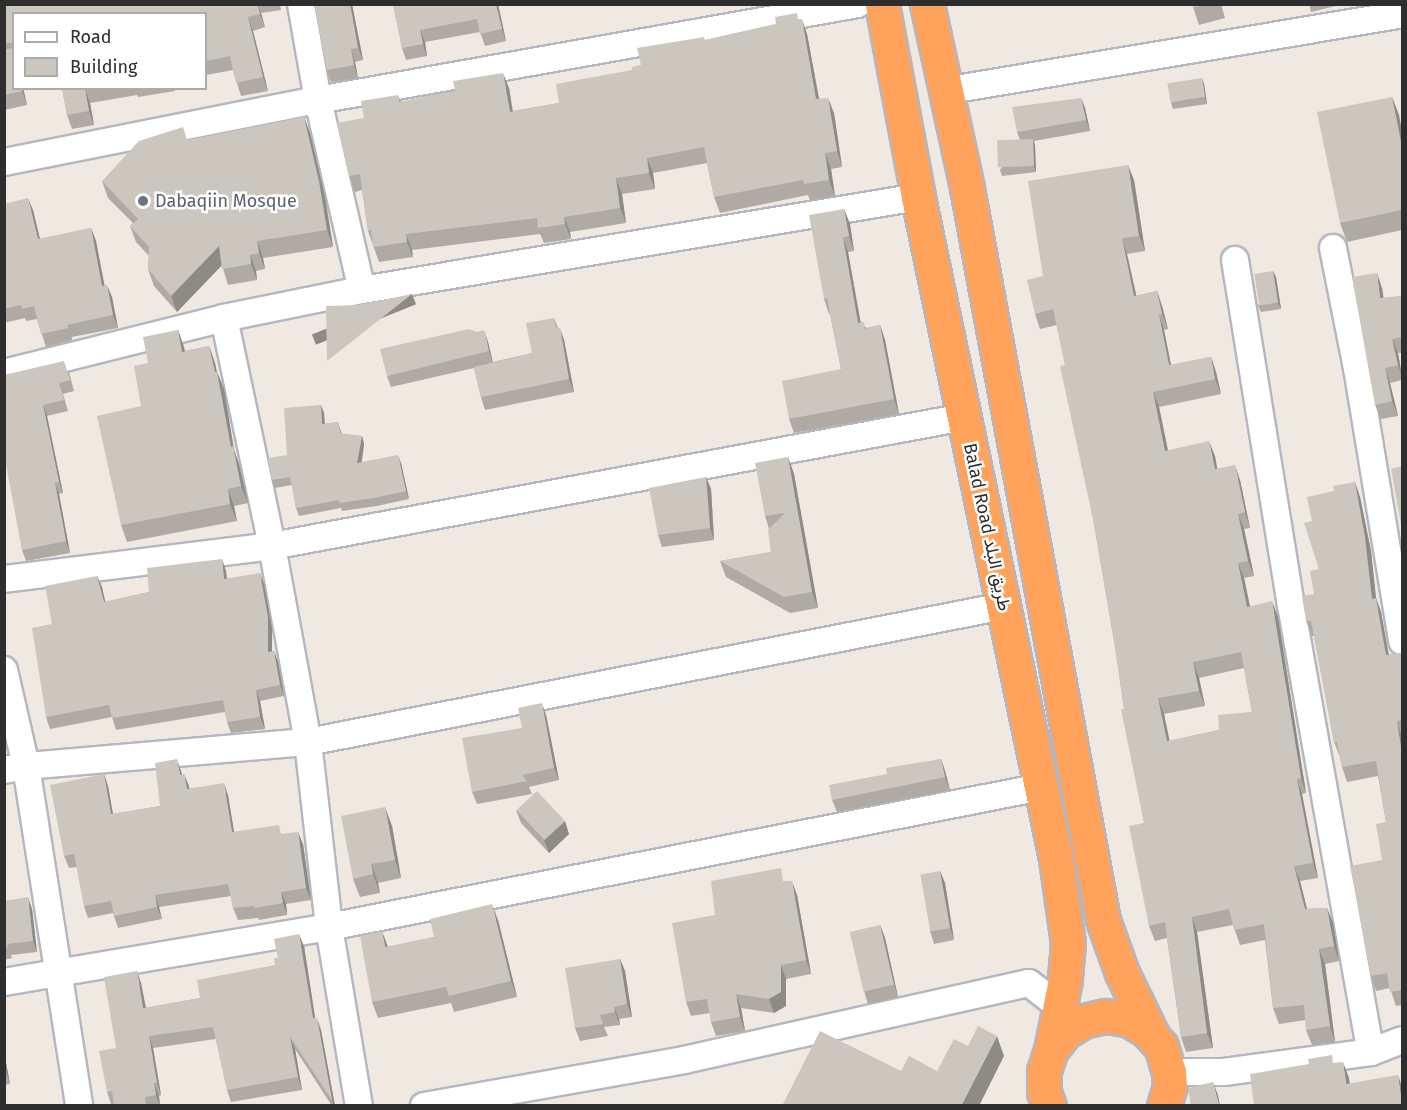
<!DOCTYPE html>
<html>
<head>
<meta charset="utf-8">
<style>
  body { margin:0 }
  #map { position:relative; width:1407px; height:1110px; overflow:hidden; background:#efe9e1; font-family:"Fira Sans",Vazirmatn,sans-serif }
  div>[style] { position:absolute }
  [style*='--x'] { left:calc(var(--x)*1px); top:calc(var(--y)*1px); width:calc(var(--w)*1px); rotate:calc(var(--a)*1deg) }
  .roads { filter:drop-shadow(2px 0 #b4b7c1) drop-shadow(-2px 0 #b4b7c1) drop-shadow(0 2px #b4b7c1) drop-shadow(0 -2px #b4b7c1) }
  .street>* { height:26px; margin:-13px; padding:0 13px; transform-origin:13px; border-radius:13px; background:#fff }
  .highway>* { height:33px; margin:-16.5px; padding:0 16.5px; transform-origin:16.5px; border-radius:16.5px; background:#ffa35c }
  .wall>* { inset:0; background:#afaba4 }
  .shaded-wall>* { inset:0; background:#8e8b86; transform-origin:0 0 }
  .building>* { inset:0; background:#cbc7bf; transform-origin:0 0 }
  .dots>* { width:16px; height:16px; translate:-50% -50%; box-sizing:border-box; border:3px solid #fff; border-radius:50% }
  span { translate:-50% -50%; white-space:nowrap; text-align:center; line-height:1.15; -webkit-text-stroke:5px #fff; paint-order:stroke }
  .worship-label { font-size:18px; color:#5b616d }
  .left { translate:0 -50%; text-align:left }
  .street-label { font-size:18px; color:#2e2e2e }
  .frame { position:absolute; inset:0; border:6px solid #2e2e2e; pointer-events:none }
  .legend { position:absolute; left:12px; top:12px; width:195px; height:78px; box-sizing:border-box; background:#fff; border:2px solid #ababab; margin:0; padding:8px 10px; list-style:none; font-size:18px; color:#2e2e2e }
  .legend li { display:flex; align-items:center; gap:12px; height:30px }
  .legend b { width:30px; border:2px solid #ababab }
</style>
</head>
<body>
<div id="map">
  <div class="roads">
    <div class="street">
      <div style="--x:301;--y:4;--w:97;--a:80"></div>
      <div style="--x:318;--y:100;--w:195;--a:77"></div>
      <div style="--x:944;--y:91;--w:464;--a:-9.5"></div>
      <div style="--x:4;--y:162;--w:320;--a:-11.2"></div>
      <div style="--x:318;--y:100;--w:548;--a:-10.08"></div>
      <div style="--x:1333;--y:248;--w:122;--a:78.7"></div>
      <div style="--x:1357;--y:368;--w:277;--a:80.6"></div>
      <div style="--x:1235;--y:260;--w:350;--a:80.8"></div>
      <div style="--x:1291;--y:605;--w:454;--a:79.9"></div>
      <div style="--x:224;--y:318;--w:233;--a:78.1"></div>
      <div style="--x:272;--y:546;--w:199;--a:79.6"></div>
      <div style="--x:308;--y:742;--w:186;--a:83.5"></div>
      <div style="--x:329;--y:927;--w:181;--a:80.5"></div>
      <div style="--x:4;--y:373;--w:227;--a:-14"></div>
      <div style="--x:224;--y:318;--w:141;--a:-11.5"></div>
      <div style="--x:362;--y:290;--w:564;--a:-9.5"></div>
      <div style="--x:4;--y:579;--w:270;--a:-7"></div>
      <div style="--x:272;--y:546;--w:704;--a:-10.56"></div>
      <div style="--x:4;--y:670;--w:98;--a:77.1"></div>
      <div style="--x:26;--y:766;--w:344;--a:81.1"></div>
      <div style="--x:4;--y:770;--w:22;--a:-10"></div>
      <div style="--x:26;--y:766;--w:283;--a:-4.9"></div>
      <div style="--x:308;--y:742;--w:709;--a:-11.06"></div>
      <div style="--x:4;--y:982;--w:330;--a:-9.6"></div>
      <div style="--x:329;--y:927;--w:726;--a:-11.12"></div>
      <div style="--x:1169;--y:1072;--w:55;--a:0"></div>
      <div style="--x:1224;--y:1072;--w:148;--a:-7.7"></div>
      <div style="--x:1371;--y:1052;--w:33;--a:-21"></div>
      <div style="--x:424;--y:1106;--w:264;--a:-10"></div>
      <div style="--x:684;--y:1060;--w:353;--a:-12.6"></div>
      <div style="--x:1029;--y:983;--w:39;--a:38"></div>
    </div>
    <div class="highway">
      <div style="--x:882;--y:4;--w:196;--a:79.4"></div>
      <div style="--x:918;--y:197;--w:676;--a:78.22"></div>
      <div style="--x:1056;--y:859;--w:85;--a:81.9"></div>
      <div style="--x:1068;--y:943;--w:37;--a:95"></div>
      <div style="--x:1065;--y:980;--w:71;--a:101.3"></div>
      <div style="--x:927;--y:4;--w:188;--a:77.7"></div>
      <div style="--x:967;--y:188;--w:745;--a:79.47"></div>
      <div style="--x:1103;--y:920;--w:56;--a:70.3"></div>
      <div style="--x:1122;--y:973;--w:73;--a:64.1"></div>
      <div style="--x:1049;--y:1106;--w:15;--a:-110"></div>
      <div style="--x:1044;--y:1092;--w:21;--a:-90"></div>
      <div style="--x:1044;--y:1071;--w:22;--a:-72"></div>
      <div style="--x:1051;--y:1050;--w:23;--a:-52"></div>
      <div style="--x:1065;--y:1032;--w:21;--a:-31"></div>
      <div style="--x:1083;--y:1021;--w:23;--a:-13"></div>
      <div style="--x:1105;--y:1016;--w:22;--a:8"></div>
      <div style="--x:1127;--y:1019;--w:22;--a:30"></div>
      <div style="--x:1146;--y:1030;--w:22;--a:47"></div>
      <div style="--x:1161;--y:1046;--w:27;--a:73"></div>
      <div style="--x:1169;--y:1072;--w:14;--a:86"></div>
      <div style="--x:1170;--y:1086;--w:21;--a:107"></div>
    </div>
  </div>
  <div class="wall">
    <div style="clip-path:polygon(4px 4px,280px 4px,281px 10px,261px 13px,265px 27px,253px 31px,268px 91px,241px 96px,233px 70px,206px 75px,206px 14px,14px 14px,14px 88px,23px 88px,27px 105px,4px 110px)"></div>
    <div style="clip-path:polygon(314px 4px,352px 4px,363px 60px,355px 62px,358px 78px,331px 82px,327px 70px)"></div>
    <div style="clip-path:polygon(393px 4px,498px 4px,506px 41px,485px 46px,480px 32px,425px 42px,427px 56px,406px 60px,402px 48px)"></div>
    <div style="clip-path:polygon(1192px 4px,1221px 4px,1225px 18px,1199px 25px)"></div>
    <div style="clip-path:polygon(1309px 4px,1344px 4px,1311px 12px)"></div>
    <div style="clip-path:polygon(799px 19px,807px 34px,819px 99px,834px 113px,842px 167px,831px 169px,835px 196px,810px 200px,808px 195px,720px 213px,714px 197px,707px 163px,653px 173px,655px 189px,622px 194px,626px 223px,570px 232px,571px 239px,544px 243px,540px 234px,412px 250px,413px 257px,379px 262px,368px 231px,362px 190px,355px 192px,349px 176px,364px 118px,398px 95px,401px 102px,455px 91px,509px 88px,513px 111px,559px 103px,632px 70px,641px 65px,705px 40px)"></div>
    <div style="clip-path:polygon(1202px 78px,1204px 84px,1207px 104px,1173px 109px,1171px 103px)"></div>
    <div style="clip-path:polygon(62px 88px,175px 88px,175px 91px,138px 97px,137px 95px,90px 103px,94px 125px,72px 129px,67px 115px)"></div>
    <div style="clip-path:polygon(1392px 97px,1399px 115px,1402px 133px,1402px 230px,1347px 242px,1340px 223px)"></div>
    <div style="clip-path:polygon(1081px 98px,1085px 108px,1090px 131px,1034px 141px,1035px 145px,1036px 172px,1002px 176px,1000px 170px,1020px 140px,1017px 132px)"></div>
    <div style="clip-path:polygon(304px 117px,310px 133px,325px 197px,333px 247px,263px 258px,265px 269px,256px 271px,257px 280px,228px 285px,222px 265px,177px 312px,154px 286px,148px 269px,149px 256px,136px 242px,130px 226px,133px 223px,108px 198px,102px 181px,187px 140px)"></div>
    <div style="clip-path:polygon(evenodd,1134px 180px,1145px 251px,1127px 254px,1136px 296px,1157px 291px,1162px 306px,1168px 329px,1164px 330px,1171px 365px,1211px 357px,1216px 372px,1221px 394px,1159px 407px,1168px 450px,1215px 456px,1217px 469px,1240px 480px,1250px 528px,1244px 529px,1254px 576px,1244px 578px,1250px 606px,1278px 617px,1306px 793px,1302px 794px,1318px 878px,1300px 881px,1307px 909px,1327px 908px,1333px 923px,1339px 961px,1325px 964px,1335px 1042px,1312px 1045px,1306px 1030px,1306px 1020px,1279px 1024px,1273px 1008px,1265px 940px,1240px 945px,1233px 925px,1197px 932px,1213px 1048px,1186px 1052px,1181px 1037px,1167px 938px,1155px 941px,1149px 926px,1144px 823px,1124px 709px,1116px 653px,1094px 524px,1065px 365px,1057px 325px,1040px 329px,1035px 314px,1043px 276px,1134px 180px,1244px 668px,1252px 712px,1219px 730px,1169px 741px,1164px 714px,1205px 706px,1199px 678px,1244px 668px)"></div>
    <div style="clip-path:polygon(4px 204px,33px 210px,40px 239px,91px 228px,96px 241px,104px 285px,112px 297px,118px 328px,72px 337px,72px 340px,46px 347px,37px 319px,26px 321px,25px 318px,4px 323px)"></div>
    <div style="clip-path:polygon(844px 209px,850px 224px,854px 251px,848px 252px,861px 323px,867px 328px,880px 325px,885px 340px,899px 414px,794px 433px,789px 419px,841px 369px,830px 314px,829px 314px,824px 299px)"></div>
    <div style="clip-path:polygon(1273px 271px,1276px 277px,1281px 309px,1261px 312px,1258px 306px)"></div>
    <div style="clip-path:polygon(1382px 288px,1383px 298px,1402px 296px,1402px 353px,1398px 353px,1402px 375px,1402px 380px,1390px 383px,1398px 416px,1381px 419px,1375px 405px)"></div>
    <div style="clip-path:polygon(554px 318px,558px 328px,564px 340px,574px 392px,485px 410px,481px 397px,474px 368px,391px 387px,387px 376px,488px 342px,493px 362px,532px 353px)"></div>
    <div style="clip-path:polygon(178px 330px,185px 351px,209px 346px,215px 363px,217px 372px,224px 389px,234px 450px,239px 464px,248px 503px,234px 506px,237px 521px,127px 542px,121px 525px,141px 406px)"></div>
    <div style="clip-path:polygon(69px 372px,74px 391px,63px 394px,68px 411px,47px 416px,63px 493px,59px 494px,70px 553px,26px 561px,22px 550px,4px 375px)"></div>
    <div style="clip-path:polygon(321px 405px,324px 413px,325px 424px,338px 422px,342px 434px,362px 436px,364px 444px,362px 462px,401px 463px,409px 499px,377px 506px,342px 511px,341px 508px,299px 516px,296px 508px,292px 485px,275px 488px,272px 480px,287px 455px)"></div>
    <div style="clip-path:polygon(788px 457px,794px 474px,818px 608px,790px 613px,726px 577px,720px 561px,771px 552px,769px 529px,765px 516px)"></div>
    <div style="clip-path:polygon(706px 477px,711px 489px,714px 540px,662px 547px,658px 535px)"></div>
    <div style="clip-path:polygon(1355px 482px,1360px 497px,1371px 551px,1376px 598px,1381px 612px,1389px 655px,1402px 653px,1402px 1005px,1396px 1006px,1390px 988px,1376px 991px,1371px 976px,1386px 822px,1378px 776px,1347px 782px,1342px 767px,1340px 757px,1334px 742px,1314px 636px,1312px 636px,1306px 621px,1314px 594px,1319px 569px,1312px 521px,1334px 491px)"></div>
    <div style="clip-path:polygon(226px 571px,227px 579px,264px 584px,272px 628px,272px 651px,274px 651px,278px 662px,284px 696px,260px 701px,265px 729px,231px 733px,227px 722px,225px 712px,116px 730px,112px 717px,50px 729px,46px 717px,52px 624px,97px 576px,102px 587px,105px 602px,149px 592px)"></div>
    <div style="clip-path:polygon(546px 715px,559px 780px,529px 787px,532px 794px,477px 804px,472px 792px,522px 728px)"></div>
    <div style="clip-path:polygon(941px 759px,945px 771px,950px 790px,837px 812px,832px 800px,887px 774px)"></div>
    <div style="clip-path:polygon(181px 771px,182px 775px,189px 788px,228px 795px,234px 832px,282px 834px,303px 844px,311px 900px,286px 904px,287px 915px,259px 920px,258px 918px,238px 920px,233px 908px,231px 896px,159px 907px,162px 919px,118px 928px,113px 913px,88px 918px,84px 906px,77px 867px,69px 868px,64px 856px,104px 774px,108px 786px,113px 814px,160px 806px)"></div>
    <div style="clip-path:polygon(516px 810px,569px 834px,549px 853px,521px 823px)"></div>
    <div style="clip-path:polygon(392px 826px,401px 878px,378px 883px,380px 893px,360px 897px,353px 879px)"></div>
    <div style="clip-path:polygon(940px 871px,945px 883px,954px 940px,934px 944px,930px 931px)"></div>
    <div style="clip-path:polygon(786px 881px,797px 895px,811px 974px,786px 979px,786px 1006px,774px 1013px,741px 1008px,745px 1031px,716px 1036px,711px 1022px,710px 1013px,691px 1016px,686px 1002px,715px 915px)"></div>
    <div style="clip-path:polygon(4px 901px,32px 909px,37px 952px,11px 955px,12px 958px,4px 960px)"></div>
    <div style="clip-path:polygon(498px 920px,517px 997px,454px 1012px,451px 1003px,378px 1018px,372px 1002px,388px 947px,434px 937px)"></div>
    <div style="clip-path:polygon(880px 925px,885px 938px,898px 997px,868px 1004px,864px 991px)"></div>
    <div style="clip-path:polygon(304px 946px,315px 1018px,321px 1030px,335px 1106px,332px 1106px,295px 1049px,302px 1090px,231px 1102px,227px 1090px,216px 1039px,153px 1048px,161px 1095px,159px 1096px,160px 1106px,114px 1106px,114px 1104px,111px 1104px,107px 1092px,116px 1048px,141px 983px,146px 1008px,200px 998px,275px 965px,278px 958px)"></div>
    <div style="clip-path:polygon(620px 959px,625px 971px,632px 1017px,619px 1019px,620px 1025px,604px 1027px,608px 1036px,580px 1041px,575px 1028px)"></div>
    <div style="clip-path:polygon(4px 1052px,10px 1084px,4px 1085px)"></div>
  </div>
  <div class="shaded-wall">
    <div style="clip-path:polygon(257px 4px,261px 13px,265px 27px,260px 14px)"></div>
    <div style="clip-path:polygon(350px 4px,352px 4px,363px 60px,358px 48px)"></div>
    <div style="clip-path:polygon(496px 4px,498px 4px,506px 41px,502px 29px)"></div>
    <div style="clip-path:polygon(248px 17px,253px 31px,268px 91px,263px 77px)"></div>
    <div style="clip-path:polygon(802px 19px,807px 34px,822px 115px,816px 99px)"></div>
    <div style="clip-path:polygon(420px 30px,425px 42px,427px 56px,423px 44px)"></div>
    <div style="clip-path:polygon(351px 49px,355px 62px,358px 78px,354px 65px)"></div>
    <div style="clip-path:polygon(503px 73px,509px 88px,515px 128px,510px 112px)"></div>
    <div style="clip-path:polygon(1202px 78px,1204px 84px,1207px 104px,1205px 97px)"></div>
    <div style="clip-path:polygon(21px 88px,23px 88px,27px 105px)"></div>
    <div style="clip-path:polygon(85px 89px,90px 103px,94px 125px,89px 111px)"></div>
    <div style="clip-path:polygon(1392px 97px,1399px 115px,1402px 133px,1402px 147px)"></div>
    <div style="clip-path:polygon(828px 98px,834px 113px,842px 167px,837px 151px)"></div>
    <div style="clip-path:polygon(1081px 98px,1085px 108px,1090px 131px,1086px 120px)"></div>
    <div style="clip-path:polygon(304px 117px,310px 133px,325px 197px,333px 247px,327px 230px)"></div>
    <div style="clip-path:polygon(1033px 139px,1035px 145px,1036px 172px,1034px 166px)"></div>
    <div style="clip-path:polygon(825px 153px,831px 169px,835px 196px,829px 180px)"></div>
    <div style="clip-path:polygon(647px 158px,653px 173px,655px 189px,649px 173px)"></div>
    <div style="clip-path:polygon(1128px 165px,1134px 180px,1145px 251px,1139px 236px)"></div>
    <div style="clip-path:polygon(616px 178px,622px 194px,626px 223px,620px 208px)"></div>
    <div style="clip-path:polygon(28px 198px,33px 210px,43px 252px,38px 239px)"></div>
    <div style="clip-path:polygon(844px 209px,850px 224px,854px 251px,849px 236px)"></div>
    <div style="clip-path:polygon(564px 217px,570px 232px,571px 239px,565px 224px)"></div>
    <div style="clip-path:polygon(91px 228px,96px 241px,107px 298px,102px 286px)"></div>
    <div style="clip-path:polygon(406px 234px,412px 250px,413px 257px,407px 242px)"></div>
    <div style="clip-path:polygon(843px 237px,848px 252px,863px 338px,858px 323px)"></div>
    <div style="clip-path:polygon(1122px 238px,1127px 254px,1140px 312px,1134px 296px)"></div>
    <div style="clip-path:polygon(257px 241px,263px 258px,265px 269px,259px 253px)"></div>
    <div style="clip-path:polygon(219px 246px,225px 262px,177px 312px,171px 296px)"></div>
    <div style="clip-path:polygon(250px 255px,256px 271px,257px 280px,251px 264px)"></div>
    <div style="clip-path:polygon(1273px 271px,1276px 277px,1281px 309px,1278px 303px)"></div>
    <div style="clip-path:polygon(1377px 273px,1382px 288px,1386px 313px,1380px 298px)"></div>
    <div style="clip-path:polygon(107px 285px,112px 297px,118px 328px,113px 315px)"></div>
    <div style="clip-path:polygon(1157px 291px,1162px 306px,1168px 329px,1162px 314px)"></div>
    <div style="left:412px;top:294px;width:11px;height:108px;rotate:68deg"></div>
    <div style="clip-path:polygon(1159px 315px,1164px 330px,1174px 381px,1169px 365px)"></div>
    <div style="clip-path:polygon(880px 325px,885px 340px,899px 414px,894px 399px)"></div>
    <div style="clip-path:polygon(560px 328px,564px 340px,574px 392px,569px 379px)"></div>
    <div style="clip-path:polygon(178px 330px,184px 347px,188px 369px,182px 352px)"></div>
    <div style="clip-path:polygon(484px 330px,488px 342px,493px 363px,489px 351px)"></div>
    <div style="clip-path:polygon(1392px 339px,1398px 353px,1402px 377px,1398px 365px)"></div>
    <div style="clip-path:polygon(209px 346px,215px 363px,219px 383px,217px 372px,224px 389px,234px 450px,239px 464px,248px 503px,241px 486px,231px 447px)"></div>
    <div style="clip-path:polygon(1211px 357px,1216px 372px,1221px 394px,1215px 379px)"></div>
    <div style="clip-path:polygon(1385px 368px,1390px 383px,1398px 416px,1392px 401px)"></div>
    <div style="clip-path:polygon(1153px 392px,1159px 407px,1171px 466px,1165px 451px)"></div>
    <div style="clip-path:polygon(43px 405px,47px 416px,63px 493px,59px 482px)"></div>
    <div style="clip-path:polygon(321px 405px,324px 413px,325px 432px,322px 424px)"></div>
    <div style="clip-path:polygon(362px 436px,364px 444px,360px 470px,357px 463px)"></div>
    <div style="clip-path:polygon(1209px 441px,1215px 456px,1220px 484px,1215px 469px)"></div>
    <div style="clip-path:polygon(398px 455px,401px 463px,409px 499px,406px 491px)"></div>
    <div style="clip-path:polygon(788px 457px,794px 474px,818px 608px,812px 592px)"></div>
    <div style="clip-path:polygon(1235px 465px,1240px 480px,1250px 528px,1245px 512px)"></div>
    <div style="clip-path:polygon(706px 477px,711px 489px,714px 540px,710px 528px)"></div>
    <div style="clip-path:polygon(1355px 482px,1360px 497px,1371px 551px,1376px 598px,1381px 612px,1391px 670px,1386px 655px,1372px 599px)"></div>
    <div style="clip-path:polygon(55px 483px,59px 494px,70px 553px,66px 541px)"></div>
    <div style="clip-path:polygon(228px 489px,234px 506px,237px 521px,230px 504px)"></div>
    <div style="clip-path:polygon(1238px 514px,1244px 529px,1254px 576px,1248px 561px)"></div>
    <div style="clip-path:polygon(222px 559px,226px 571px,228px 591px,224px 579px)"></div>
    <div style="clip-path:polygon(1238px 563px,1244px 578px,1253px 622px,1247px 607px)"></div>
    <div style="clip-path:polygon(260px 573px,264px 584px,272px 628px,272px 663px,268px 652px)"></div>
    <div style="clip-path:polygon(97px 576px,102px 587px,108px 614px,104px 602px)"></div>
    <div style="clip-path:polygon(1272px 601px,1278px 617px,1306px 793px,1301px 778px)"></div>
    <div style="clip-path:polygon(274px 651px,278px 662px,284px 696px,280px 685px)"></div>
    <div style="clip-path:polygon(1193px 662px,1199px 678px,1205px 706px,1199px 691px)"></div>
    <div style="clip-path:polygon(256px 690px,260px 701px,265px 729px,260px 717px)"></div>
    <div style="clip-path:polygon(1158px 698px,1164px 714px,1173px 757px,1167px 741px)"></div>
    <div style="clip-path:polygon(542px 703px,546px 715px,559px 780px,554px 768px)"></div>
    <div style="clip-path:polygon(1397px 721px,1402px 738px,1402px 754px)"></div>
    <div style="clip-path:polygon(177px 759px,181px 771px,184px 787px,180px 775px)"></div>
    <div style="clip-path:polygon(941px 759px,945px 771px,950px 790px,945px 777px)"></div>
    <div style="clip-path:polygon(104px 774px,108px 786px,115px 826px,111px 814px)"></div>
    <div style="clip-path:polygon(184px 774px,189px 786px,191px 801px,187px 789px)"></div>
    <div style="clip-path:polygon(1297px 779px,1302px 794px,1318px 878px,1313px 863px)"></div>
    <div style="clip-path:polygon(224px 783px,228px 795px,236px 844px,232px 832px)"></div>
    <div style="clip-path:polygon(385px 807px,392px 826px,401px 878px,395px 860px)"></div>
    <div style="clip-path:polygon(565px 821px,569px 834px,549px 853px,544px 840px)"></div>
    <div style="clip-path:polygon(298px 832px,303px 844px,311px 900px,306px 888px)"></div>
    <div style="clip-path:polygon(371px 864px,378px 883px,380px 893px,373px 874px)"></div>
    <div style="clip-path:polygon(1294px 866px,1300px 881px,1311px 925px,1305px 909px)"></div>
    <div style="clip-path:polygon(940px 871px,945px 883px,954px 940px,950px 928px)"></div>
    <div style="clip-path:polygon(792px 881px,797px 895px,811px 974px,806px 960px)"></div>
    <div style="clip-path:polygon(281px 892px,286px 904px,287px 915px,283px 903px)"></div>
    <div style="clip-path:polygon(155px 895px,159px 907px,162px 919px,157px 907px)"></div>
    <div style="clip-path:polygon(28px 897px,32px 909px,37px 952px,33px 941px)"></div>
    <div style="clip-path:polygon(492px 904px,498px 920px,517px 997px,511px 981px)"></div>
    <div style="clip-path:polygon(1327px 908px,1333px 923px,1339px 961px,1334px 946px)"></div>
    <div style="clip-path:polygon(1192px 917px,1197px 932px,1213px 1048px,1207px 1033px)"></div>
    <div style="clip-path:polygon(880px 925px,885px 938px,898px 997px,894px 984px)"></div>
    <div style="clip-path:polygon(382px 931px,388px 947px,385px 947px)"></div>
    <div style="clip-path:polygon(299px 934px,304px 946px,317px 1030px,313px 1018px)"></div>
    <div style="clip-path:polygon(1319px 949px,1325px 964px,1335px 1042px,1330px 1026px)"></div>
    <div style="clip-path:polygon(620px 959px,625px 971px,632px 1017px,627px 1004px)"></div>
    <div style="clip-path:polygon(781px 965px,786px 979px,786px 1006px,774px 1013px,769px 999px)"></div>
    <div style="clip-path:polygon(137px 971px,141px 983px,148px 1020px,143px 1008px)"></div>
    <div style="clip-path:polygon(736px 994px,741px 1008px,745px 1031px,740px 1017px)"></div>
    <div style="clip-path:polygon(614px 1007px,619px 1019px,620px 1025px,615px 1012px)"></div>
    <div style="clip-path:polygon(317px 1018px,321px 1030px,335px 1106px,334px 1106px,332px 1100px)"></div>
    <div style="clip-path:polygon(149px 1036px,153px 1048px,161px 1095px,157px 1083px)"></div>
    <div style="clip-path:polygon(997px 1036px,1004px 1056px,979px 1106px,961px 1106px)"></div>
    <div style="clip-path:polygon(290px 1037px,295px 1049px,302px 1090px,298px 1077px)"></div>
    <div style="clip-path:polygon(4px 1052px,10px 1084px,6px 1072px,4px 1065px)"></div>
    <div style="clip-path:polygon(1343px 1062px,1349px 1078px,1352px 1100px,1346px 1084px)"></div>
    <div style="clip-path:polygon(1398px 1075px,1402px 1087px,1402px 1105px)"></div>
    <div style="clip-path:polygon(1213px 1082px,1218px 1095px,1220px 1106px,1219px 1106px)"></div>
    <div style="clip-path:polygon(154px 1083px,159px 1096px,160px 1106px,156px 1095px)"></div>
  </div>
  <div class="building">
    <div style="clip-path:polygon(4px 4px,257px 4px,260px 14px,248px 17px,263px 77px,236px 83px,230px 56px,206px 61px,206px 14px,14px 14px,14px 42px,4px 44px)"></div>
    <div style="clip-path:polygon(314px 4px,350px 4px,358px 48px,351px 49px,354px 65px,327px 70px)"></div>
    <div style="clip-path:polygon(393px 4px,496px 4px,502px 29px,480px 34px,477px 19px,420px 30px,423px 44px,402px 48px)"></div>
    <div style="clip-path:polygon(1192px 4px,1206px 4px,1193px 8px)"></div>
    <div style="clip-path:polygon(797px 13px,798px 20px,802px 19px,816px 99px,828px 98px,837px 151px,825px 153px,829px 180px,804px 184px,803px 180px,714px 197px,704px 147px,647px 158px,649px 173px,616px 178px,620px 208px,564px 217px,565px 224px,538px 228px,537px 218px,406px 234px,407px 242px,373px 247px,371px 230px,368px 231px,360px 174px,349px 176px,337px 123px,364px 118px,361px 101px,398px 95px,399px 102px,455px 91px,453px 81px,503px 73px,510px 112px,559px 103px,556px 84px,632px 70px,632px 67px,641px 65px,637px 48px,704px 37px,705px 40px,776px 24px,775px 17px)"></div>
    <div style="clip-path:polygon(12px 48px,14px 55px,14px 88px,21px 88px,22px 91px,4px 95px,4px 50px)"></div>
    <div style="left:1202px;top:78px;width:19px;height:35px;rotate:81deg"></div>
    <div style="clip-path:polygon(62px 88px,89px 88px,85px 89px,89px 111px,67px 115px)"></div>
    <div style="clip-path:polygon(1392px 97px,1402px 147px,1402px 210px,1340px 223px,1317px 112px)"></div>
    <div style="clip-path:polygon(1081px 98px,1086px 120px,1017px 132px,1012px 107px)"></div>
    <div style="clip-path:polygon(304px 117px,319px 181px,327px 230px,257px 241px,259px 253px,250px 255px,251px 264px,222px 269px,219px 246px,171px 296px,148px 269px,149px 247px,130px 226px,138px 219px,102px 181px,139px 141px,183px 127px,187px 140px)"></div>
    <div style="left:1033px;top:139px;width:27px;height:36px;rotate:88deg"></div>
    <div style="clip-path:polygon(evenodd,1128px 165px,1139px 236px,1122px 238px,1134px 296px,1157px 291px,1162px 314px,1159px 315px,1169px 365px,1211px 357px,1215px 379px,1153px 392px,1165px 451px,1209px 441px,1215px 469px,1235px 465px,1245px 512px,1238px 514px,1248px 561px,1238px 563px,1247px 607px,1272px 601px,1301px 778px,1297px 779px,1313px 863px,1294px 866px,1305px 909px,1327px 908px,1334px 946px,1319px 949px,1330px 1026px,1306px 1030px,1304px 1005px,1273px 1008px,1264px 924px,1234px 930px,1229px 909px,1192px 917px,1207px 1033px,1181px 1037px,1165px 922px,1149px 926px,1129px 826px,1144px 823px,1121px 709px,1124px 709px,1116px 653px,1094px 524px,1060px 366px,1065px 365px,1053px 309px,1035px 314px,1027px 280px,1043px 276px,1028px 181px,1128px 165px,1241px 652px,1252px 712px,1218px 715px,1219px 730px,1167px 741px,1158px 698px,1199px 691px,1193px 662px,1241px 652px)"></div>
    <div style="clip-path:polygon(28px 198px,38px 239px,91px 228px,102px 286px,107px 285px,113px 315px,67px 325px,68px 328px,41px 334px,34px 306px,22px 309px,21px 305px,4px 309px,4px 204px)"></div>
    <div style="clip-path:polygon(844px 209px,849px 236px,843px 237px,858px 323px,864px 322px,865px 329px,880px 325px,894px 399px,789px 419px,782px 381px,841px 369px,827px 298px,824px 299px,809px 215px)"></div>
    <div style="left:1273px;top:271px;width:32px;height:19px;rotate:81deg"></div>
    <div style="clip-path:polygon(1377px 273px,1380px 298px,1402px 296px,1402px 337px,1392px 339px,1398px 365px,1385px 368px,1392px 401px,1375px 405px,1352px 277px)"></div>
    <div style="clip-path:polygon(412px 294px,327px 361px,326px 306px,359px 305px)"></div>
    <div style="clip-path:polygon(554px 318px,556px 328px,560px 328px,569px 379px,481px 397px,474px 367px,532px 353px,526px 323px)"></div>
    <div style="clip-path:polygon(469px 329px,477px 332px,484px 330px,489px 351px,387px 376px,380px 349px)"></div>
    <div style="clip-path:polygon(178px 330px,182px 352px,209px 346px,215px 372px,217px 372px,231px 447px,233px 446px,241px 486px,228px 489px,230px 504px,121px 525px,97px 416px,141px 406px,134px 366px,148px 363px,143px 337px)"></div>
    <div style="clip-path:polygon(64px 361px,70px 380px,59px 383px,64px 400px,43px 405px,59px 482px,55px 483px,66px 541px,22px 550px,4px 454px,4px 375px)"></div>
    <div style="clip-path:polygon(321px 405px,322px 424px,338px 422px,340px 433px,362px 436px,357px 463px,398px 455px,406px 491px,374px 498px,339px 503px,339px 500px,296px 508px,290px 477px,272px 480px,268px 458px,287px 455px,284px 408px)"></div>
    <div style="clip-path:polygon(788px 457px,812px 592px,784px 597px,720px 561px,771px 552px,768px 530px,785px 513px,765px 516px,755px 463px)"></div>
    <div style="clip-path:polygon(1402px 466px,1402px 530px,1391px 469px)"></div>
    <div style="clip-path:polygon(706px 477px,710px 528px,658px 535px,649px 488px)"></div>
    <div style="clip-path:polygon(1355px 482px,1365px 537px,1372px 599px,1376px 598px,1386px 655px,1402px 653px,1402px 720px,1397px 721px,1402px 754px,1402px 990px,1390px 992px,1387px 973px,1371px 976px,1350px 866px,1382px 860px,1376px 824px,1386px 822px,1376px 761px,1342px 767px,1337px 742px,1334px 742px,1311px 621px,1306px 621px,1302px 596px,1314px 594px,1310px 571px,1319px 569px,1304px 523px,1312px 521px,1307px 497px,1334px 491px,1333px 486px)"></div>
    <div style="clip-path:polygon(222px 559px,224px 579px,260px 573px,268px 617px,268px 652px,274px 651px,280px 685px,256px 690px,260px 717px,227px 722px,223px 700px,112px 718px,109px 705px,46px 717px,32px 628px,52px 624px,45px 586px,97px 576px,104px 602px,149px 592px,147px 568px)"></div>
    <div style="clip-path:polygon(542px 703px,554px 768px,522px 775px,527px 781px,472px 792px,462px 738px,522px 728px,518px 708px)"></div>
    <div style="clip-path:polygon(177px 759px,180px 775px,184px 774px,187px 789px,224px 783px,232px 832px,279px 825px,281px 834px,298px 832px,306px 888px,281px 892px,283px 903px,255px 908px,254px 906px,233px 908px,228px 884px,155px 895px,157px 907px,114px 916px,111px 901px,84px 906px,74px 854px,64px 856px,50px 785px,104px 774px,111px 814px,160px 806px,155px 763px)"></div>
    <div style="clip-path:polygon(941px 759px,945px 777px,832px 800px,829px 785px,887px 774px,886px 768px)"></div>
    <div style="left:537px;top:791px;width:41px;height:28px;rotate:47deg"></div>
    <div style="clip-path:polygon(385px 807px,395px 860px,371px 864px,373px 874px,353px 879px,341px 816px)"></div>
    <div style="clip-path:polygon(781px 868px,783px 881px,792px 881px,806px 960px,781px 965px,781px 992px,769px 999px,736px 994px,740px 1017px,711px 1022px,707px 999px,686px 1002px,672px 923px,715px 915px,711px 881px)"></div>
    <div style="left:940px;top:871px;width:58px;height:20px;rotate:80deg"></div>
    <div style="clip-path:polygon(28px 897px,33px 941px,7px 944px,8px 947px,4px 947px,4px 901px)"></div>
    <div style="clip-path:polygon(492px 904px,511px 981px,449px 996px,446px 987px,372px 1002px,360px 936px,382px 931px,385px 947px,434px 937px,430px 919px)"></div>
    <div style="left:880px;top:925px;width:61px;height:31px;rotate:77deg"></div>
    <div style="clip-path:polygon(299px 934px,313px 1018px,317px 1018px,332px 1100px,290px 1037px,298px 1077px,227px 1090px,213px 1027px,149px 1036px,157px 1083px,154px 1083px,156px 1095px,145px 1097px,146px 1106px,114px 1106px,112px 1091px,107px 1092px,99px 1051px,116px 1048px,104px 977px,137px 971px,143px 1008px,200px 998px,197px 980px,275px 965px,274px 958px,278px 958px,274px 939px)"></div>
    <div style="clip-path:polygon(620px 959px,627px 1004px,614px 1007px,615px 1012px,600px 1015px,603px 1024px,575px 1028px,565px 968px)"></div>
    <div style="clip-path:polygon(978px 1026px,997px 1036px,961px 1106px,782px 1106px,820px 1031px,901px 1071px,909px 1056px,937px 1071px,954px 1039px,968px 1046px)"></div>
    <div style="clip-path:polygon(1332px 1055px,1333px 1063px,1343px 1062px,1346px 1084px,1398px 1075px,1402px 1106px,1254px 1106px,1250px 1074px,1309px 1064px,1308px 1059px)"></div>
    <div style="clip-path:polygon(1213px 1082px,1219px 1106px,1191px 1106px,1188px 1088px)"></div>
  </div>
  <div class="dots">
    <div style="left:143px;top:201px;background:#6b7280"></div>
  </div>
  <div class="worship-label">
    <span class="left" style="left:155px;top:201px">Dabaqiin Mosque</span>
  </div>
  <div class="street-label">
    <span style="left:987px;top:527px;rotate:78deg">Balad Road طريق البلد</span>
  </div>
  <div class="frame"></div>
  <ul class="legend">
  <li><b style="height:8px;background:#fff"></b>Road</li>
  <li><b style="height:16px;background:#cbc7bf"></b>Building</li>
  </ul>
</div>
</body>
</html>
